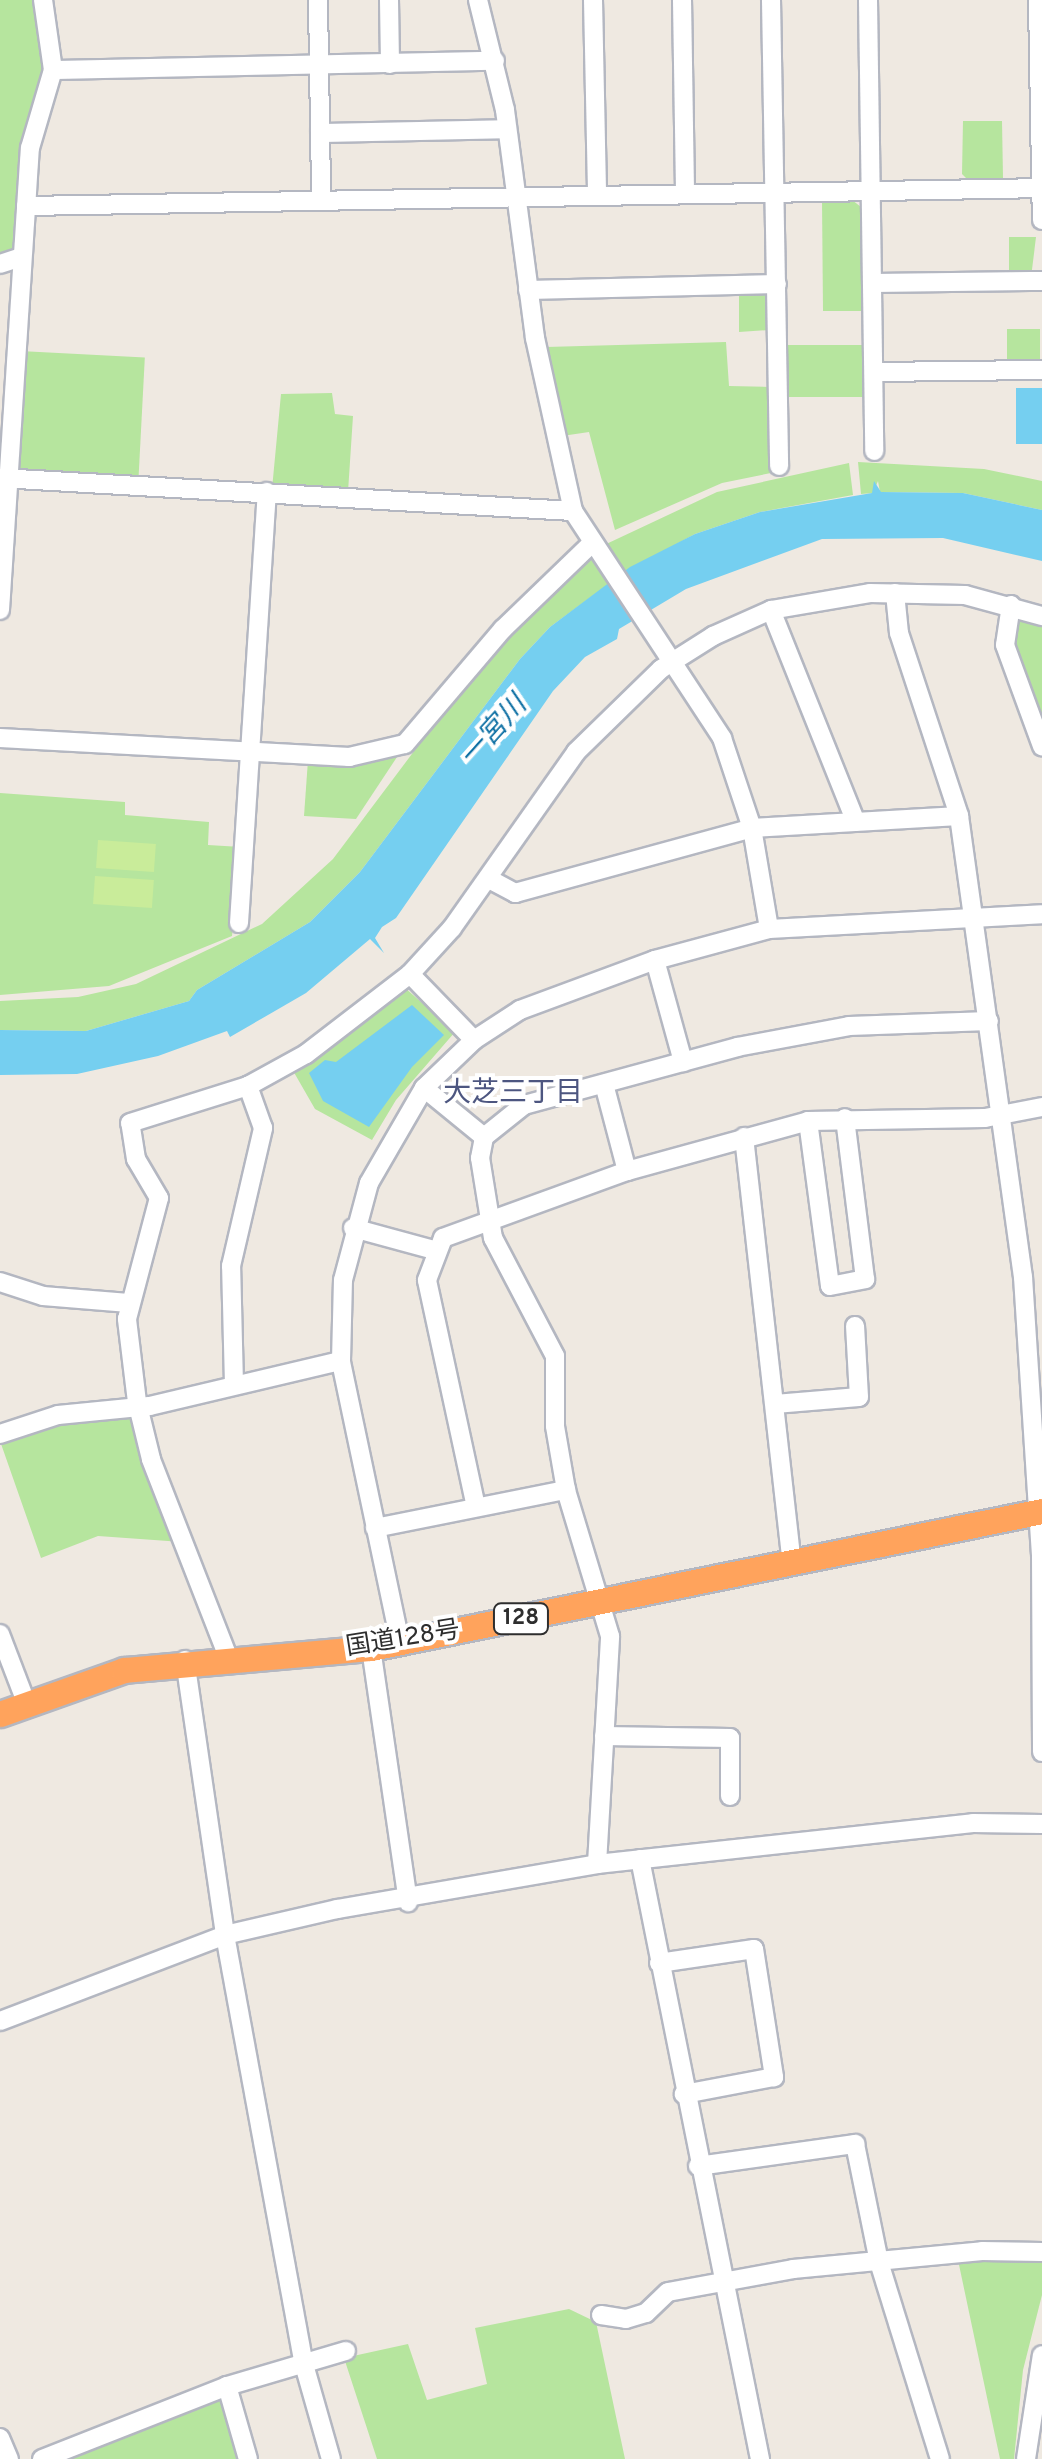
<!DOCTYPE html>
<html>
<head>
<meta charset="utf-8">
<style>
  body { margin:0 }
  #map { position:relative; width:1042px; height:2459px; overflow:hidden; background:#efe9e1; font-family:Overpass,"Noto Sans JP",sans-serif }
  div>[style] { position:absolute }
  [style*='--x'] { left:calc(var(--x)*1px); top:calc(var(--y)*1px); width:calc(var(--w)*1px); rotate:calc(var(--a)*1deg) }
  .green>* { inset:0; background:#b6e59e; transform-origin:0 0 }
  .pitch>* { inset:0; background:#c9ec9a; transform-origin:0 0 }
  .water>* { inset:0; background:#75cff0; transform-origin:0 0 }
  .roads { filter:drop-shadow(2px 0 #b4b7c1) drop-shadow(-2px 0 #b4b7c1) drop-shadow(0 2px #b4b7c1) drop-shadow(0 -2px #b4b7c1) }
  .minor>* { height:18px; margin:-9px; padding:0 9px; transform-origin:9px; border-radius:9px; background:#fff }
  .highway>* { height:25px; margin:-12.5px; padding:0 12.5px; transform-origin:12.5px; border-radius:12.5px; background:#ffa35c }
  span { translate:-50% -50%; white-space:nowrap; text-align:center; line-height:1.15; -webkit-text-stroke:8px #fff; paint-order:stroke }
  .shield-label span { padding:2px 8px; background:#fff; border:2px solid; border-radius:8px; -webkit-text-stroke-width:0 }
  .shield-label { font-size:22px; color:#2e2e2e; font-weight:700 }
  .street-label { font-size:25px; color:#2e2e2e }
  .water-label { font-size:28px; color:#0d6fa3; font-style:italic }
  .neighbourhood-label { font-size:28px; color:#4d5680 }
</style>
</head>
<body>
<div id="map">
  <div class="green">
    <div style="clip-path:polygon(0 0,37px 0,48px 59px,16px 254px,0 259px)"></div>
    <div style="clip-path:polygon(963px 121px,1002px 121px,1003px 178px,968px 180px,962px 174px)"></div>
    <div style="clip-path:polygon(822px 200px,852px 200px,861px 207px,863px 311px,823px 311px)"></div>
    <div style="clip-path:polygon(1009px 237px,1036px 237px,1031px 278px,1009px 278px)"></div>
    <div style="clip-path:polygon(739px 290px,769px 296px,769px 330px,739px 332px)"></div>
    <div style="clip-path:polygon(1007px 329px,1040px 329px,1040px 362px,1007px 368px)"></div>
    <div style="clip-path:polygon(726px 342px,729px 386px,771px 387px,771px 473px,722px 483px,615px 530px,589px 432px,562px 436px,546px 347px)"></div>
    <div style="left:782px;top:345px;width:81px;height:52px"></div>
    <div style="left:20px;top:351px;width:125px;height:123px;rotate:3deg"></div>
    <div style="clip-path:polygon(332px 393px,335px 414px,353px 416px,348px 492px,272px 489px,281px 394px)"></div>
    <div style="clip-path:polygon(858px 462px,984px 469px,1042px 481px,1042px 510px,963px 493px,880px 492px,878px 481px,873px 493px,861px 494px)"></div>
    <div style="clip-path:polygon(849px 463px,853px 495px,760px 512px,695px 534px,622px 574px,602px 546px,717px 492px)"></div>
    <div style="clip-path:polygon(590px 554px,610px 583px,550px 627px,520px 659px,360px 872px,310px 922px,197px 990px,189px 1001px,86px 1031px,0 1030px,0 1001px,78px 997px,136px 984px,262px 924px,333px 859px,472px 674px)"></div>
    <div style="clip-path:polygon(1016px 616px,1042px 622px,1042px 716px,1011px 638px)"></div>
    <div style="clip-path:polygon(397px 757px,356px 819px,304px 816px,308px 760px)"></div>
    <div style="clip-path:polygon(0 793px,125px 802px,125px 815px,209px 822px,208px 845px,241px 847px,232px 936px,109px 986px,0 995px)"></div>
    <div style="clip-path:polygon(404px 987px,455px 1032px,396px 1100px,372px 1140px,315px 1109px,292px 1069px)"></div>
    <div style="clip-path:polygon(131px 1408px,182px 1542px,98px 1536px,41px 1558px,0 1441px,61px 1418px)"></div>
    <div style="clip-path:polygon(1042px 2257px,1042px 2295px,1023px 2370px,1014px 2459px,1000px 2459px,958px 2260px)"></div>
    <div style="clip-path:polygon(569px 2309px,596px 2322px,625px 2459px,377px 2459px,344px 2358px,408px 2344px,427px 2400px,487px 2384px,475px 2328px)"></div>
    <div style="clip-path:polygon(220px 2394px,242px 2459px,56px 2459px)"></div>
  </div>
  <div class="pitch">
    <div style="left:98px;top:840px;width:58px;height:28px;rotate:4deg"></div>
    <div style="left:95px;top:876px;width:59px;height:28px;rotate:4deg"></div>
  </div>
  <div class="water">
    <div style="left:1042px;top:388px;width:56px;height:26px;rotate:90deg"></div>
    <div style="clip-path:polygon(874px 481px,881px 492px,963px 493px,1042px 510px,1042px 561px,943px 538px,822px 539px,686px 589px,619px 629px,617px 639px,585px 657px,553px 691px,396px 918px,382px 927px,375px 938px,384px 953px,370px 939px,306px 993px,230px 1037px,227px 1031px,158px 1056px,77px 1074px,0 1075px,0 1030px,86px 1031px,189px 1001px,197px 990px,310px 922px,360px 872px,520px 659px,550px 627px,630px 567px,695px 534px,760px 512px,872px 493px)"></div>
    <div style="clip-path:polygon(412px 1005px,444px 1035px,412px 1067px,369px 1127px,323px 1101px,309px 1073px,325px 1060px,336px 1062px)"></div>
  </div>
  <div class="roads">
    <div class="minor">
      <div style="--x:318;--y:0;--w:200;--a:89.1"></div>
      <div style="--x:389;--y:0;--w:64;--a:89.1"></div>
      <div style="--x:478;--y:0;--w:113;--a:76.2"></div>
      <div style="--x:505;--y:110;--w:230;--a:82.5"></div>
      <div style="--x:535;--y:338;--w:177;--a:77.6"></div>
      <div style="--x:573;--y:511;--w:272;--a:56.7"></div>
      <div style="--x:722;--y:738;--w:95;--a:71.6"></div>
      <div style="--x:752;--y:828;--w:102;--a:80.4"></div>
      <div style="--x:593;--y:0;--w:194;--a:88.8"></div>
      <div style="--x:682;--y:0;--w:193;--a:89.1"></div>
      <div style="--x:771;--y:0;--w:466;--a:89"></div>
      <div style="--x:868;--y:0;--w:451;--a:89.2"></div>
      <div style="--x:1038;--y:0;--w:220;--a:89"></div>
      <div style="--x:53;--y:70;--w:442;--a:-1.2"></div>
      <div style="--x:320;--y:133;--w:187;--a:-1.2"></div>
      <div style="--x:26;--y:206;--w:1016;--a:-1.01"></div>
      <div style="--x:0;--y:264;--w:22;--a:-18"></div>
      <div style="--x:873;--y:283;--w:169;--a:-0.7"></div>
      <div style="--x:528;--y:290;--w:249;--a:-1.4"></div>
      <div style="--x:874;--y:372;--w:168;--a:-0.7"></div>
      <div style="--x:0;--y:478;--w:574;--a:3.3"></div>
      <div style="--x:895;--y:593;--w:40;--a:84.3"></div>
      <div style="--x:899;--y:633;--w:193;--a:71.8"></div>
      <div style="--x:959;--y:816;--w:465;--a:82.1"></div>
      <div style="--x:1023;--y:1277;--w:279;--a:86.3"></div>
      <div style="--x:1041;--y:1555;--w:197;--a:89.7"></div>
      <div style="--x:1011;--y:605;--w:40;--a:98.5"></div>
      <div style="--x:1005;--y:645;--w:108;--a:69.9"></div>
      <div style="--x:0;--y:610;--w:463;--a:-86.3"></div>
      <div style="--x:30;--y:148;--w:81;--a:-73.6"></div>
      <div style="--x:53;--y:70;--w:71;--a:-98.1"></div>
      <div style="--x:771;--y:610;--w:228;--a:68.2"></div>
      <div style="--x:0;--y:738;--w:350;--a:3.1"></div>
      <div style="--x:349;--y:757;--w:57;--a:-13.1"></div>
      <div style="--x:405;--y:744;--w:151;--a:-49.6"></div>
      <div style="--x:503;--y:629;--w:122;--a:-44"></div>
      <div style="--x:489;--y:879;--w:30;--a:28"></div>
      <div style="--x:515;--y:893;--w:246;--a:-15.3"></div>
      <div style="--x:752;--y:828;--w:207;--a:-3.3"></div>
      <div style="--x:239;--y:923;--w:432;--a:-86.3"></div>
      <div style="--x:655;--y:960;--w:106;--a:74.6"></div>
      <div style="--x:410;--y:974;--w:92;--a:45.9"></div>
      <div style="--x:604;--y:1084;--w:90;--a:75.2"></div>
      <div style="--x:424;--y:1088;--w:77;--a:39.2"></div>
      <div style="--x:808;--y:1121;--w:166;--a:82.4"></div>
      <div style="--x:830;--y:1286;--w:36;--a:-11"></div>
      <div style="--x:865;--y:1279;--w:162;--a:-97.1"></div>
      <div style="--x:744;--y:1137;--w:428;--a:83.6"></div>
      <div style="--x:353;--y:1228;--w:84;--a:15.2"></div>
      <div style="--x:0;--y:1282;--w:45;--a:18"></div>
      <div style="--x:43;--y:1296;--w:86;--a:4.7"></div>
      <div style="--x:234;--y:1385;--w:119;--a:-91.4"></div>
      <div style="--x:231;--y:1266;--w:142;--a:-76.9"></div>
      <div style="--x:263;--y:1128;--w:45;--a:-109.7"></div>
      <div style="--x:775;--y:1404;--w:84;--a:-4.8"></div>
      <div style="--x:859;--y:1397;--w:71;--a:-93.2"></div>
      <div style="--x:0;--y:1434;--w:61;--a:-18.1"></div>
      <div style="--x:58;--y:1415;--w:92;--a:-5.6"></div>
      <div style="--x:150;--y:1406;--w:196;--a:-13.3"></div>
      <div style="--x:476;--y:1507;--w:232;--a:-102.2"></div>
      <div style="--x:427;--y:1280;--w:45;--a:-69.1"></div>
      <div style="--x:443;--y:1238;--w:196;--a:-20"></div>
      <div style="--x:627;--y:1171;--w:188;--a:-15.4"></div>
      <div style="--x:808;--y:1121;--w:177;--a:-1"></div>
      <div style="--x:985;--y:1118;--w:58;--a:-10.9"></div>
      <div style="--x:375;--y:1528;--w:195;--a:-11.3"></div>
      <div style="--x:0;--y:1634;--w:73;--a:69.1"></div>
      <div style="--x:400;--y:1642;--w:287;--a:-101.9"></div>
      <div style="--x:341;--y:1361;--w:81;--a:-88.6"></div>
      <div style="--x:343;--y:1280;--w:100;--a:-75"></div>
      <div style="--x:369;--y:1183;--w:110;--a:-59.9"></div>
      <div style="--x:424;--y:1088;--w:69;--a:-43.8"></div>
      <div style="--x:474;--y:1040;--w:55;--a:-33.1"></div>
      <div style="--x:520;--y:1010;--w:144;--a:-20.3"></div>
      <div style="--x:655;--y:960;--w:118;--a:-15.2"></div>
      <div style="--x:769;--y:929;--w:273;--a:-3.1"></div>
      <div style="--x:371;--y:1648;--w:257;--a:81.7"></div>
      <div style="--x:228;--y:1657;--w:212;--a:-111.3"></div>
      <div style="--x:151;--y:1459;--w:59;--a:-103.8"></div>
      <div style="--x:137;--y:1402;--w:84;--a:-96.9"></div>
      <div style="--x:127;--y:1319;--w:125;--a:-75.2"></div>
      <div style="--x:159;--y:1198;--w:45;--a:-120.5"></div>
      <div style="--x:136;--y:1159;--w:36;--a:-99"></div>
      <div style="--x:130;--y:1123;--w:124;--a:-17.4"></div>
      <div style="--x:248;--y:1086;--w:66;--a:-28.9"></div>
      <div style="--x:306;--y:1054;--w:131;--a:-37.6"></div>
      <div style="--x:410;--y:974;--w:62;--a:-47.6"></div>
      <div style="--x:452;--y:928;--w:215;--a:-54.8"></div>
      <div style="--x:576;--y:752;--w:119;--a:-44.3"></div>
      <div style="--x:661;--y:669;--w:62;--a:-32.4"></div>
      <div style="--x:713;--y:636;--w:64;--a:-24.1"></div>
      <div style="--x:771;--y:610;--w:100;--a:-9.7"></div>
      <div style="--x:870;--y:593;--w:95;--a:1.2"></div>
      <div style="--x:965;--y:595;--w:80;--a:15.3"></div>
      <div style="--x:185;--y:1660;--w:278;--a:81.7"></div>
      <div style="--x:225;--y:1935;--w:433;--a:79.6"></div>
      <div style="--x:303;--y:2361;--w:102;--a:74.1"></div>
      <div style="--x:604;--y:1736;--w:126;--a:0.9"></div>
      <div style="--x:730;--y:1738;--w:58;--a:90"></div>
      <div style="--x:640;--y:1859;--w:612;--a:78.69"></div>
      <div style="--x:597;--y:1864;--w:228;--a:-86.7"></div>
      <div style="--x:610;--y:1636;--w:152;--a:-106.8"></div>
      <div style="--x:566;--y:1490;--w:65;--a:-99.8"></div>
      <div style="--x:555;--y:1426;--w:70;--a:-90"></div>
      <div style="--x:555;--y:1356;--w:133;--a:-117.7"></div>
      <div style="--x:493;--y:1238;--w:81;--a:-99.2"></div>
      <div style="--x:480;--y:1158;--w:21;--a:-79"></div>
      <div style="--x:484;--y:1137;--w:51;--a:-38.7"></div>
      <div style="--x:524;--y:1105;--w:221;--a:-15.2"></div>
      <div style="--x:737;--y:1047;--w:114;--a:-10.6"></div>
      <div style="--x:849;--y:1026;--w:140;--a:-2"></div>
      <div style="--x:659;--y:1963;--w:96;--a:-8.4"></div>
      <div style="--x:754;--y:1949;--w:130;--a:81.1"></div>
      <div style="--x:774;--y:2077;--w:92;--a:169.3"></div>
      <div style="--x:0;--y:2021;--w:241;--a:-20.9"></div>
      <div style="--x:225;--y:1935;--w:115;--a:-13.1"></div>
      <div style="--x:337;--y:1909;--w:264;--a:-9.8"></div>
      <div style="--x:597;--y:1864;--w:378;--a:-6.2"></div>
      <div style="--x:973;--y:1823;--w:69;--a:0.8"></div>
      <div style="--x:698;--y:2166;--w:159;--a:-8"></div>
      <div style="--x:855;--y:2144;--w:120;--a:78.5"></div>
      <div style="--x:879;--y:2262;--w:206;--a:72.8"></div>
      <div style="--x:601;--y:2315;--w:25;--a:9"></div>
      <div style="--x:626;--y:2319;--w:21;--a:-17"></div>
      <div style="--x:646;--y:2313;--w:30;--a:-44"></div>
      <div style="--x:668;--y:2292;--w:127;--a:-10.4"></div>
      <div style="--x:793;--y:2269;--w:190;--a:-5.4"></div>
      <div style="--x:982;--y:2251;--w:60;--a:1"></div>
      <div style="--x:227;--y:2386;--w:76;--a:74"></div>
      <div style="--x:0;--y:2438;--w:23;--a:67"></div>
      <div style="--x:42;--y:2459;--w:199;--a:-21.5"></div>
      <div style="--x:227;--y:2386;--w:124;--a:-16.4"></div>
      <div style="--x:1026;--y:2459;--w:105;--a:-81.3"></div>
    </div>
    <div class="highway">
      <div style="--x:0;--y:1714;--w:132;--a:-19.5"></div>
      <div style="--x:124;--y:1670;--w:248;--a:-5.1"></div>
      <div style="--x:371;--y:1648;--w:685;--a:-11.54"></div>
    </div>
  </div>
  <div class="shield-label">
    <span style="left:521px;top:1619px">128</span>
  </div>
  <div class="street-label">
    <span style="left:403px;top:1640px;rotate:-9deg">国道128号</span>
  </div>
  <div class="water-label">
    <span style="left:494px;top:732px;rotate:-48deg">一宮川</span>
  </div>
  <div class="neighbourhood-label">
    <span style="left:513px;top:1094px">大芝三丁目</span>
  </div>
</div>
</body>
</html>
